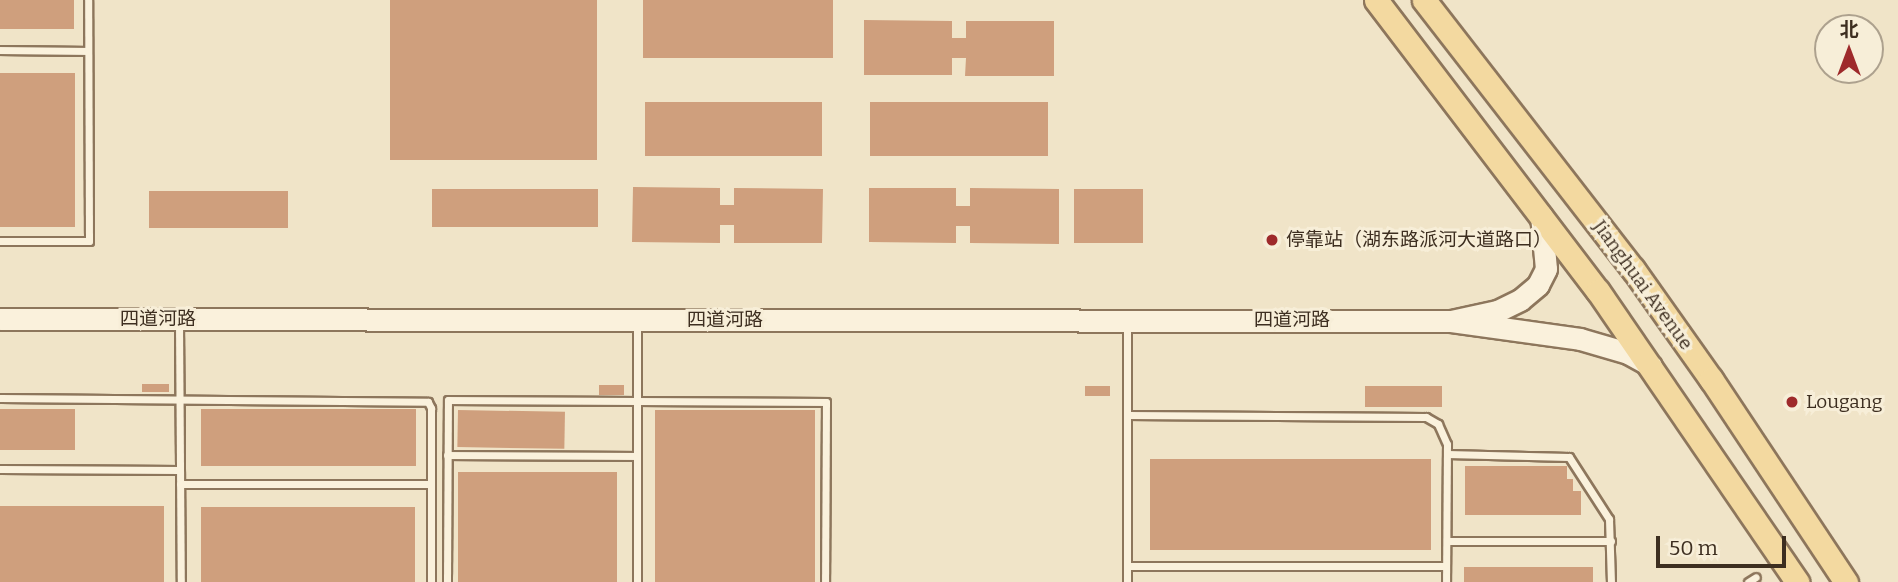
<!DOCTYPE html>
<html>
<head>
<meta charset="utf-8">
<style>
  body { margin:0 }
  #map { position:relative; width:1898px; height:582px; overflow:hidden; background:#f0e4c8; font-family:Bitter,"Noto Sans SC",serif }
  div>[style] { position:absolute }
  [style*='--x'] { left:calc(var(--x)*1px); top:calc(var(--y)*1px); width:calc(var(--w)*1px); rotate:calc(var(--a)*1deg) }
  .building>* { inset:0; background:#cf9f7d; transform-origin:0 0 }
  .roads { filter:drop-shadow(2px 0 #8d765c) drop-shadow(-2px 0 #8d765c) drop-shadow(0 2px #8d765c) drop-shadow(0 -2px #8d765c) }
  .lane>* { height:7px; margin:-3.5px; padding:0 3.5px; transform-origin:3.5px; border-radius:3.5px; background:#faf1dc }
  .secondary>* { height:21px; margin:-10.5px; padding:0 10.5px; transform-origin:10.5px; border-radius:10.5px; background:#faf1dc }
  .primary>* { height:23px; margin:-11.5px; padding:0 11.5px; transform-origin:11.5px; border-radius:11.5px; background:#f3d9a0 }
  .dots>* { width:19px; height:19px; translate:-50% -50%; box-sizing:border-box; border:4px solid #f7eed8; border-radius:50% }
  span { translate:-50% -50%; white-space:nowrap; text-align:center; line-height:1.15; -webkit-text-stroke:6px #f7eed8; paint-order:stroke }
  .poi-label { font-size:19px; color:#3d2e20 }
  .left { translate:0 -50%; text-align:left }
  .street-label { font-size:19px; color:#3d2e20 }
  .north { position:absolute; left:1814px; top:14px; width:70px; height:70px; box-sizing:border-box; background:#f7eed8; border:2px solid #ada18e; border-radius:50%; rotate:0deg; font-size:19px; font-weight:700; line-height:28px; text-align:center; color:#3d2e20 }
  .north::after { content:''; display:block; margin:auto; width:24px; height:32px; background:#9e2a2b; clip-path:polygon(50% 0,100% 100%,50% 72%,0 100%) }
  .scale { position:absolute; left:1656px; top:536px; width:130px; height:32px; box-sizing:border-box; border:4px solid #3d2e20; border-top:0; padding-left:9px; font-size:21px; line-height:24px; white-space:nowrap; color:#3d2e20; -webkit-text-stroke:5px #f7eed8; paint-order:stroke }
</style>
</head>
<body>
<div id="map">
  <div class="building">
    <div style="left:0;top:0;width:74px;height:29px"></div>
    <div style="left:390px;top:0;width:207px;height:160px"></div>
    <div style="left:643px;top:0;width:190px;height:58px"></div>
    <div style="clip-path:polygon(864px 20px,952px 21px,952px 38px,966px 38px,966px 21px,1054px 21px,1054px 76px,965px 76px,966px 58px,952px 58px,952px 75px,864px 75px)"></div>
    <div style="left:0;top:73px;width:75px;height:154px"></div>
    <div style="left:645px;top:102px;width:177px;height:54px"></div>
    <div style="left:870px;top:102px;width:178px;height:54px"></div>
    <div style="clip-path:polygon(633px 187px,720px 188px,720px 205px,734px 205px,734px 188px,823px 189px,822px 243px,734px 243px,734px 225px,720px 225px,720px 243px,632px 242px)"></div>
    <div style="clip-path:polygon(869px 188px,956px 188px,956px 206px,970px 206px,970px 188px,1059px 189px,1059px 244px,970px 243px,970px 226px,956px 226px,956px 243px,869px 242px)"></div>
    <div style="left:432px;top:189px;width:166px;height:38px"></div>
    <div style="left:1074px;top:189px;width:69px;height:54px"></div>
    <div style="left:149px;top:191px;width:139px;height:37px"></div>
    <div style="left:142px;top:384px;width:27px;height:8px"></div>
    <div style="left:599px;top:385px;width:25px;height:10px"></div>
    <div style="left:1085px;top:386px;width:25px;height:10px"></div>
    <div style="left:1365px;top:386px;width:77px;height:21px"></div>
    <div style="left:0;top:409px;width:75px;height:41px"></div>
    <div style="left:201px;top:409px;width:215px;height:57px"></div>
    <div style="left:458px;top:410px;width:107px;height:37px;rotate:1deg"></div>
    <div style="left:655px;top:410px;width:160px;height:172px"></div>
    <div style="left:1150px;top:459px;width:281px;height:91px"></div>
    <div style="clip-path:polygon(1465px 466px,1567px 466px,1567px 479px,1573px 479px,1573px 491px,1581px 491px,1581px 515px,1465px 515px)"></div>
    <div style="left:458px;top:472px;width:159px;height:110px"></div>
    <div style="left:0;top:506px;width:164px;height:76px"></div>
    <div style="left:201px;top:507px;width:214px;height:75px"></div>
    <div style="left:1464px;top:567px;width:129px;height:15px"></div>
  </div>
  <div class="roads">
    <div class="lane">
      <div style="--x:0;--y:50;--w:88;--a:0.7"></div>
      <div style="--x:0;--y:241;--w:89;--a:0"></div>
      <div style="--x:89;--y:241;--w:241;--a:-90.2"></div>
      <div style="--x:179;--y:323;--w:259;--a:89.6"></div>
      <div style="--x:1127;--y:324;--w:258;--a:90"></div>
      <div style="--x:0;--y:398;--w:428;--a:0.5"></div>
      <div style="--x:428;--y:402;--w:7;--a:63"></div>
      <div style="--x:431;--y:408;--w:174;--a:90"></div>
      <div style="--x:1127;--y:415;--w:299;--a:0.4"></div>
      <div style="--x:1426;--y:417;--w:14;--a:30"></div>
      <div style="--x:1438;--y:424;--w:22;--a:66"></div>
      <div style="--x:1447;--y:444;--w:138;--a:90.4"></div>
      <div style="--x:1447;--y:454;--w:122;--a:1.4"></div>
      <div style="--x:1569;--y:457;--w:74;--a:57.2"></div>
      <div style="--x:1609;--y:519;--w:63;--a:88.2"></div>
      <div style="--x:447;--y:455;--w:190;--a:0.3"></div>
      <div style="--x:0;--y:469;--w:180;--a:0.3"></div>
      <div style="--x:180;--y:484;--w:251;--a:0"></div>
      <div style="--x:1447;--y:541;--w:164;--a:0"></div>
      <div style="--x:1127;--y:566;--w:319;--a:0"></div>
      <div style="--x:447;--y:582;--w:182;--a:-89.7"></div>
      <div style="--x:448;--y:400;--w:378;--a:0.3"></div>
      <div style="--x:826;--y:402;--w:180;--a:90.3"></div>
      <div style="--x:637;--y:582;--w:258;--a:-90"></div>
      <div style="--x:1748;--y:582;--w:9;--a:-32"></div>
    </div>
    <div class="secondary">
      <div style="--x:1541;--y:215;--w:54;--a:84.7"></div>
      <div style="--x:1546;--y:269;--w:18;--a:117"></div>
      <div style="--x:1538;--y:285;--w:23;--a:140"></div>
      <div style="--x:1520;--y:300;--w:25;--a:154"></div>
      <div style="--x:1497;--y:311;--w:47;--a:167.7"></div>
      <div style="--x:1451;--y:321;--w:130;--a:7.9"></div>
      <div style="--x:1580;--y:339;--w:50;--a:16.3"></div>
      <div style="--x:1628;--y:353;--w:26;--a:29"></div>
      <div style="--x:0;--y:319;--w:1451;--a:0.08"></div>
    </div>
    <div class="primary">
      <div style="--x:1376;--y:0;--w:366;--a:52.7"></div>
      <div style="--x:1598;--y:291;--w:353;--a:55.6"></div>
      <div style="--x:1424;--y:0;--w:341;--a:52.2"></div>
      <div style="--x:1633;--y:269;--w:135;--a:54.7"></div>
      <div style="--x:1711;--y:379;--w:244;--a:56.4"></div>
    </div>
  </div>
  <div class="dots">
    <div style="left:1272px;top:240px;background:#9e2a2b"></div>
    <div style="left:1792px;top:402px;background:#9e2a2b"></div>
  </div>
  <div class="poi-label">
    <span class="left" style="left:1286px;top:240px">停靠站（湖东路派河大道路口）</span>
    <span class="left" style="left:1806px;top:402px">Lougang</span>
  </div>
  <div class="street-label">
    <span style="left:1643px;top:285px;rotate:54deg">Jianghuai Avenue</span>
    <span style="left:158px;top:319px">四道河路</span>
    <span style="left:725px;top:320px">四道河路</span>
    <span style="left:1292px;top:320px">四道河路</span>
  </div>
  <div class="north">北</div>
  <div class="scale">50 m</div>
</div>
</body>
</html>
